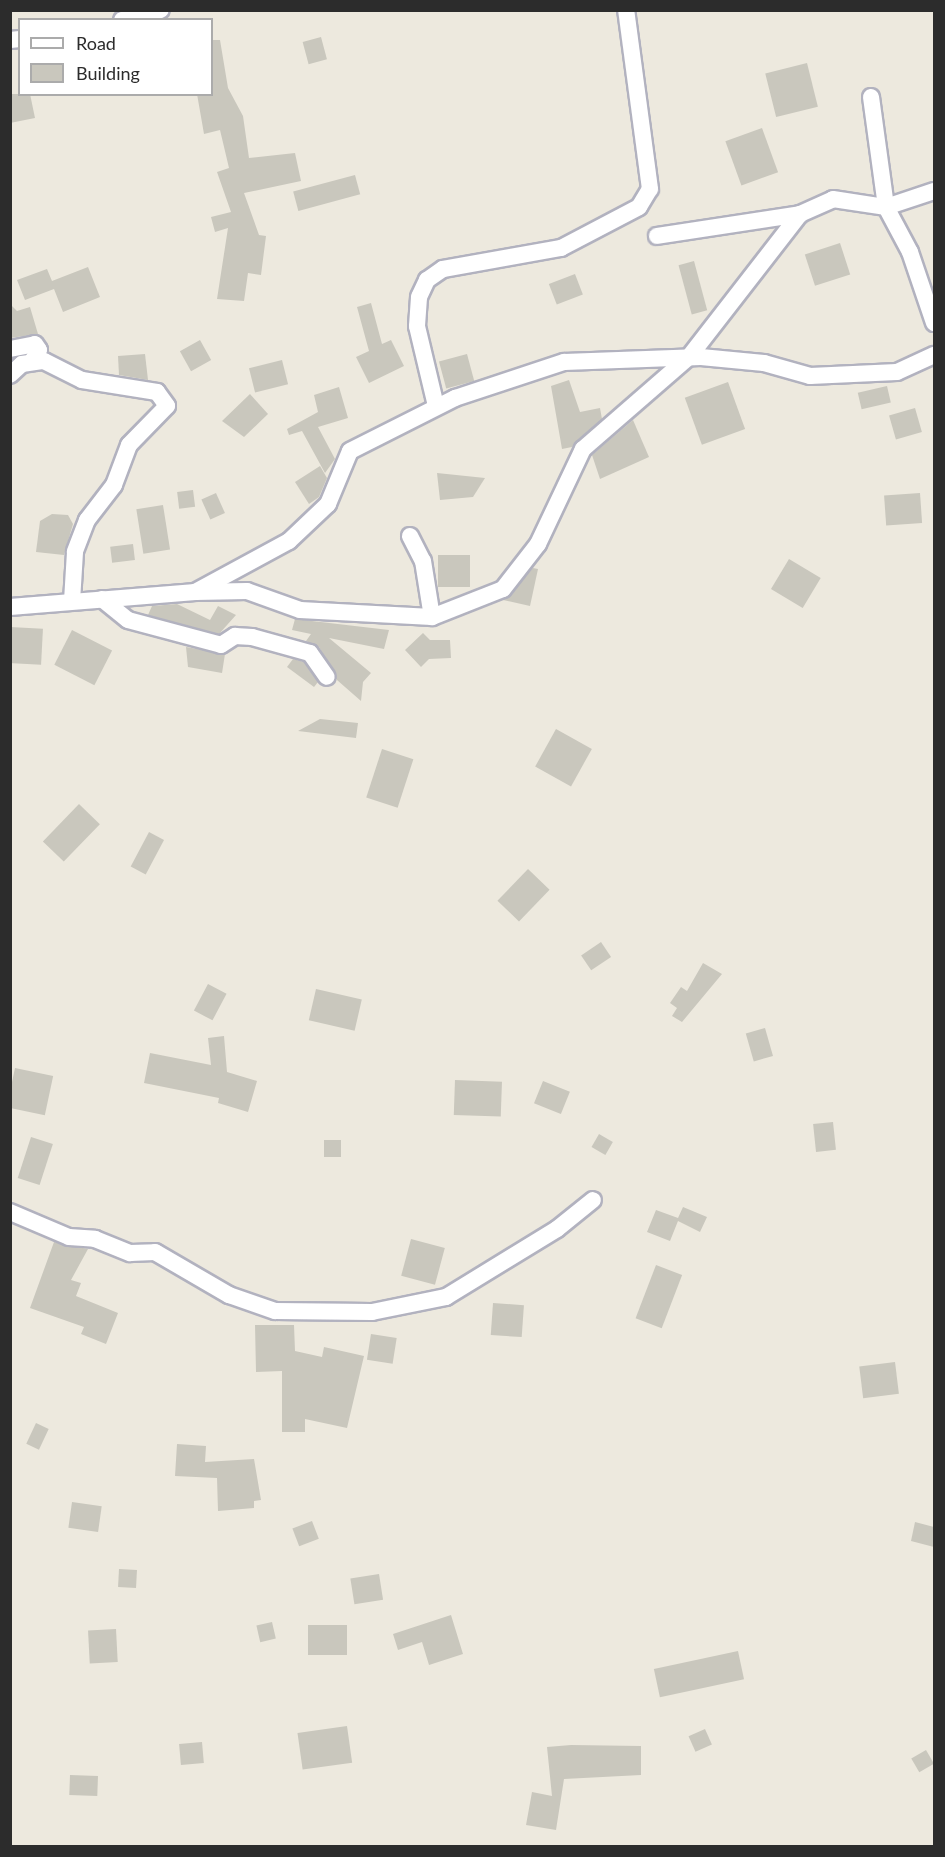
<!DOCTYPE html>
<html>
<head>
<meta charset="utf-8">
<style>
  body { margin:0 }
  #map { position:relative; width:945px; height:1857px; overflow:hidden; background:#ede9de; font-family:Lato,sans-serif }
  div>[style] { position:absolute }
  [style*='--x'] { left:calc(var(--x)*1px); top:calc(var(--y)*1px); width:calc(var(--w)*1px); rotate:calc(var(--a)*1deg) }
  .building>* { inset:0; background:#c9c7bd; transform-origin:0 0 }
  .roads { filter:drop-shadow(2px 0 #b2b2bf) drop-shadow(-2px 0 #b2b2bf) drop-shadow(0 2px #b2b2bf) drop-shadow(0 -2px #b2b2bf) }
  .minor>* { height:16px; margin:-8px; padding:0 8px; transform-origin:8px; border-radius:8px; background:#fff }
  span { translate:-50% -50%; white-space:nowrap; text-align:center; line-height:1.15; -webkit-text-stroke:4.5px #fff; paint-order:stroke }
  .frame { position:absolute; inset:0; border:12px solid #2c2c2c; pointer-events:none }
  .legend { position:absolute; left:18px; top:18px; width:195px; height:78px; box-sizing:border-box; background:#fff; border:2px solid #ababab; margin:0; padding:8px 10px; list-style:none; font-size:18px; color:#2c2c2c }
  .legend li { display:flex; align-items:center; gap:12px; height:30px }
  .legend b { width:30px; border:2px solid #ababab }
</style>
</head>
<body>
<div id="map">
  <div class="building">
    <div style="left:321px;top:37px;width:23px;height:19px;rotate:75deg"></div>
    <div style="clip-path:polygon(212px 40px,220px 40px,228px 88px,243px 116px,249px 158px,295px 153px,301px 181px,244px 193px,259px 235px,266px 236px,261px 275px,248px 273px,244px 301px,217px 299px,228px 228px,215px 232px,211px 217px,231px 212px,217px 172px,229px 168px,220px 130px,204px 134px,197px 94px,212px 94px)"></div>
    <div style="left:807px;top:63px;width:45px;height:43px;rotate:76deg"></div>
    <div style="clip-path:polygon(10px 94px,30px 94px,35px 118px,10px 123px)"></div>
    <div style="left:762px;top:128px;width:47px;height:39px;rotate:70deg"></div>
    <div style="left:355px;top:175px;width:20px;height:64px;rotate:75deg"></div>
    <div style="left:840px;top:243px;width:33px;height:37px;rotate:72deg"></div>
    <div style="left:694px;top:261px;width:51px;height:16px;rotate:75deg"></div>
    <div style="clip-path:polygon(88px 267px,100px 297px,63px 312px,54px 289px,25px 300px,17px 280px,47px 269px,52px 281px)"></div>
    <div style="left:575px;top:274px;width:22px;height:28px;rotate:69deg"></div>
    <div style="clip-path:polygon(371px 303px,382px 344px,391px 340px,404px 366px,369px 383px,356px 357px,369px 351px,357px 307px)"></div>
    <div style="clip-path:polygon(10px 304px,17px 311px,30px 307px,38px 334px,10px 338px)"></div>
    <div style="left:200px;top:340px;width:23px;height:23px;rotate:61deg"></div>
    <div style="clip-path:polygon(145px 354px,148px 380px,119px 375px,118px 356px)"></div>
    <div style="left:467px;top:354px;width:28px;height:29px;rotate:75deg"></div>
    <div style="left:282px;top:360px;width:25px;height:34px;rotate:76deg"></div>
    <div style="clip-path:polygon(569px 380px,580px 412px,600px 408px,602px 419px,572px 447px,562px 449px,551px 386px)"></div>
    <div style="left:728px;top:382px;width:50px;height:46px;rotate:70deg"></div>
    <div style="left:887px;top:386px;width:17px;height:30px;rotate:77deg"></div>
    <div style="clip-path:polygon(339px 387px,348px 418px,318px 427px,335px 459px,325px 473px,302px 431px,289px 435px,287px 429px,318px 412px,314px 395px)"></div>
    <div style="clip-path:polygon(250px 394px,268px 414px,244px 437px,222px 421px)"></div>
    <div style="left:915px;top:408px;width:25px;height:27px;rotate:74deg"></div>
    <div style="clip-path:polygon(633px 420px,649px 457px,600px 479px,592px 455px)"></div>
    <div style="clip-path:polygon(320px 466px,327px 478px,319px 497px,309px 504px,295px 482px)"></div>
    <div style="clip-path:polygon(437px 473px,485px 478px,473px 497px,440px 500px)"></div>
    <div style="left:193px;top:490px;width:17px;height:16px;rotate:83deg"></div>
    <div style="left:216px;top:493px;width:22px;height:16px;rotate:66deg"></div>
    <div style="left:920px;top:493px;width:30px;height:36px;rotate:86deg"></div>
    <div style="left:163px;top:505px;width:45px;height:27px;rotate:81deg"></div>
    <div style="clip-path:polygon(52px 514px,68px 515px,73px 524px,64px 555px,36px 552px,40px 521px)"></div>
    <div style="left:133px;top:544px;width:16px;height:23px;rotate:83deg"></div>
    <div style="left:470px;top:555px;width:32px;height:32px;rotate:90deg"></div>
    <div style="left:789px;top:559px;width:37px;height:35px;rotate:31deg"></div>
    <div style="clip-path:polygon(533px 568px,538px 569px,530px 606px,503px 600px)"></div>
    <div style="clip-path:polygon(177px 604px,210px 620px,218px 606px,236px 615px,219px 634px,148px 615px,152px 606px)"></div>
    <div style="clip-path:polygon(295px 619px,389px 630px,384px 649px,329px 638px,371px 673px,363px 682px,361px 701px,337px 680px,319px 647px,306px 641px,311px 634px,292px 630px)"></div>
    <div style="left:10px;top:627px;width:33px;height:36px;rotate:3deg"></div>
    <div style="left:72px;top:630px;width:45px;height:39px;rotate:27deg"></div>
    <div style="clip-path:polygon(423px 633px,430px 640px,450px 640px,451px 658px,429px 659px,421px 667px,405px 650px)"></div>
    <div style="clip-path:polygon(186px 647px,225px 654px,222px 673px,188px 667px)"></div>
    <div style="clip-path:polygon(293px 659px,304px 662px,318px 682px,314px 687px,287px 667px)"></div>
    <div style="clip-path:polygon(320px 719px,358px 723px,356px 738px,298px 731px)"></div>
    <div style="left:556px;top:729px;width:41px;height:43px;rotate:29deg"></div>
    <div style="left:382px;top:749px;width:33px;height:51px;rotate:18deg"></div>
    <div style="left:79px;top:804px;width:29px;height:52px;rotate:44deg"></div>
    <div style="left:149px;top:832px;width:17px;height:39px;rotate:28deg"></div>
    <div style="left:528px;top:869px;width:30px;height:44px;rotate:44deg"></div>
    <div style="left:601px;top:942px;width:18px;height:24px;rotate:56deg"></div>
    <div style="clip-path:polygon(703px 963px,722px 974px,682px 1022px,672px 1016px,677px 1008px,670px 1003px,681px 987px,687px 991px)"></div>
    <div style="left:208px;top:984px;width:21px;height:30px;rotate:28deg"></div>
    <div style="left:316px;top:989px;width:47px;height:32px;rotate:13deg"></div>
    <div style="left:765px;top:1028px;width:29px;height:20px;rotate:74deg"></div>
    <div style="clip-path:polygon(224px 1036px,227px 1072px,257px 1081px,248px 1112px,218px 1103px,219px 1098px,144px 1083px,150px 1053px,211px 1065px,208px 1038px)"></div>
    <div style="left:15px;top:1068px;width:39px;height:40px;rotate:12deg"></div>
    <div style="left:455px;top:1080px;width:47px;height:35px;rotate:2deg"></div>
    <div style="left:543px;top:1081px;width:29px;height:24px;rotate:22deg"></div>
    <div style="left:833px;top:1122px;width:28px;height:20px;rotate:84deg"></div>
    <div style="left:599px;top:1134px;width:16px;height:15px;rotate:30deg"></div>
    <div style="left:31px;top:1137px;width:23px;height:43px;rotate:18deg"></div>
    <div style="left:324px;top:1140px;width:17px;height:17px"></div>
    <div style="clip-path:polygon(683px 1207px,707px 1217px,700px 1232px,678px 1221px,670px 1241px,647px 1232px,656px 1210px,678px 1218px)"></div>
    <div style="left:411px;top:1239px;width:35px;height:38px;rotate:15deg"></div>
    <div style="clip-path:polygon(54px 1242px,88px 1249px,71px 1280px,81px 1283px,76px 1296px,118px 1313px,106px 1344px,81px 1334px,84px 1327px,30px 1308px)"></div>
    <div style="left:656px;top:1265px;width:28px;height:57px;rotate:21deg"></div>
    <div style="left:493px;top:1303px;width:31px;height:32px;rotate:4deg"></div>
    <div style="clip-path:polygon(255px 1325px,294px 1325px,295px 1351px,322px 1357px,324px 1347px,364px 1356px,347px 1428px,305px 1419px,305px 1432px,282px 1432px,282px 1371px,256px 1372px)"></div>
    <div style="left:371px;top:1334px;width:26px;height:26px;rotate:9deg"></div>
    <div style="left:895px;top:1362px;width:32px;height:36px;rotate:83deg"></div>
    <div style="left:36px;top:1423px;width:14px;height:23px;rotate:25deg"></div>
    <div style="clip-path:polygon(177px 1444px,206px 1446px,205px 1462px,254px 1459px,261px 1500px,254px 1501px,254px 1508px,218px 1511px,217px 1478px,175px 1476px)"></div>
    <div style="left:72px;top:1502px;width:30px;height:26px;rotate:8deg"></div>
    <div style="left:312px;top:1521px;width:19px;height:21px;rotate:69deg"></div>
    <div style="clip-path:polygon(915px 1522px,934px 1527px,934px 1547px,911px 1541px)"></div>
    <div style="left:119px;top:1569px;width:18px;height:18px;rotate:3deg"></div>
    <div style="left:379px;top:1574px;width:26px;height:29px;rotate:81deg"></div>
    <div style="clip-path:polygon(451px 1615px,463px 1654px,429px 1665px,422px 1642px,398px 1650px,393px 1634px)"></div>
    <div style="left:272px;top:1622px;width:17px;height:16px;rotate:77deg"></div>
    <div style="left:308px;top:1625px;width:39px;height:30px"></div>
    <div style="left:116px;top:1629px;width:33px;height:28px;rotate:87deg"></div>
    <div style="left:738px;top:1651px;width:29px;height:86px;rotate:78deg"></div>
    <div style="left:347px;top:1726px;width:37px;height:50px;rotate:82deg"></div>
    <div style="left:705px;top:1729px;width:17px;height:18px;rotate:66deg"></div>
    <div style="left:202px;top:1742px;width:21px;height:23px;rotate:85deg"></div>
    <div style="clip-path:polygon(571px 1745px,641px 1746px,641px 1775px,564px 1779px,556px 1830px,526px 1825px,532px 1792px,552px 1796px,547px 1747px)"></div>
    <div style="left:926px;top:1750px;width:16px;height:17px;rotate:60deg"></div>
    <div style="left:70px;top:1775px;width:28px;height:20px;rotate:2deg"></div>
  </div>
  <div class="roads">
    <div class="minor">
      <div style="--x:122;--y:20;--w:40;--a:-14.4"></div>
      <div style="--x:10;--y:40;--w:10;--a:-6"></div>
      <div style="--x:871;--y:97;--w:111;--a:82.2"></div>
      <div style="--x:886;--y:207;--w:51;--a:-18.4"></div>
      <div style="--x:657;--y:236;--w:145;--a:-8.7"></div>
      <div style="--x:10;--y:349;--w:25;--a:-11"></div>
      <div style="--x:35;--y:344;--w:7;--a:56"></div>
      <div style="--x:39;--y:350;--w:13;--a:122"></div>
      <div style="--x:10;--y:375;--w:16;--a:-43"></div>
      <div style="--x:22;--y:364;--w:22;--a:-8"></div>
      <div style="--x:44;--y:361;--w:42;--a:26.6"></div>
      <div style="--x:82;--y:380;--w:76;--a:9.1"></div>
      <div style="--x:157;--y:392;--w:17;--a:54"></div>
      <div style="--x:167;--y:406;--w:54;--a:134.3"></div>
      <div style="--x:129;--y:445;--w:43;--a:110.6"></div>
      <div style="--x:114;--y:485;--w:44;--a:127.6"></div>
      <div style="--x:87;--y:520;--w:34;--a:111"></div>
      <div style="--x:75;--y:552;--w:49;--a:93.5"></div>
      <div style="--x:436;--y:406;--w:82;--a:-103.4"></div>
      <div style="--x:417;--y:326;--w:29;--a:-86"></div>
      <div style="--x:419;--y:297;--w:19;--a:-65"></div>
      <div style="--x:427;--y:280;--w:19;--a:-35"></div>
      <div style="--x:443;--y:269;--w:120;--a:-10.1"></div>
      <div style="--x:561;--y:248;--w:88;--a:-27.7"></div>
      <div style="--x:639;--y:207;--w:21;--a:-59"></div>
      <div style="--x:650;--y:189;--w:181;--a:-97.6"></div>
      <div style="--x:410;--y:536;--w:28;--a:63"></div>
      <div style="--x:423;--y:561;--w:57;--a:80.9"></div>
      <div style="--x:195;--y:592;--w:52;--a:-1.1"></div>
      <div style="--x:247;--y:591;--w:56;--a:19.7"></div>
      <div style="--x:300;--y:610;--w:132;--a:3"></div>
      <div style="--x:432;--y:617;--w:76;--a:-21.5"></div>
      <div style="--x:503;--y:589;--w:57;--a:-52.1"></div>
      <div style="--x:538;--y:544;--w:105;--a:-64.7"></div>
      <div style="--x:583;--y:449;--w:140;--a:-41"></div>
      <div style="--x:689;--y:357;--w:181;--a:-52.2"></div>
      <div style="--x:800;--y:214;--w:36;--a:-24"></div>
      <div style="--x:833;--y:199;--w:54;--a:8.6"></div>
      <div style="--x:886;--y:207;--w:51;--a:61.9"></div>
      <div style="--x:910;--y:252;--w:75;--a:71.3"></div>
      <div style="--x:102;--y:599;--w:33;--a:39"></div>
      <div style="--x:128;--y:620;--w:96;--a:15"></div>
      <div style="--x:221;--y:645;--w:17;--a:-33"></div>
      <div style="--x:235;--y:636;--w:17;--a:3"></div>
      <div style="--x:252;--y:637;--w:60;--a:15.4"></div>
      <div style="--x:310;--y:653;--w:29;--a:55"></div>
      <div style="--x:10;--y:607;--w:186;--a:-4.6"></div>
      <div style="--x:195;--y:592;--w:107;--a:-28.5"></div>
      <div style="--x:289;--y:541;--w:54;--a:-43.5"></div>
      <div style="--x:328;--y:504;--w:57;--a:-67.5"></div>
      <div style="--x:350;--y:451;--w:118;--a:-26.8"></div>
      <div style="--x:455;--y:398;--w:115;--a:-18.3"></div>
      <div style="--x:564;--y:362;--w:137;--a:-2.1"></div>
      <div style="--x:701;--y:357;--w:63;--a:5.4"></div>
      <div style="--x:764;--y:363;--w:48;--a:15.8"></div>
      <div style="--x:810;--y:376;--w:87;--a:-2.6"></div>
      <div style="--x:897;--y:372;--w:41;--a:-24.7"></div>
      <div style="--x:10;--y:1212;--w:64;--a:23"></div>
      <div style="--x:69;--y:1237;--w:26;--a:4"></div>
      <div style="--x:95;--y:1239;--w:38;--a:22"></div>
      <div style="--x:130;--y:1253;--w:25;--a:-2"></div>
      <div style="--x:155;--y:1252;--w:86;--a:30.2"></div>
      <div style="--x:229;--y:1295;--w:49;--a:19.2"></div>
      <div style="--x:275;--y:1311;--w:97;--a:0.6"></div>
      <div style="--x:372;--y:1312;--w:76;--a:-11.5"></div>
      <div style="--x:446;--y:1297;--w:130;--a:-31.5"></div>
      <div style="--x:557;--y:1229;--w:46;--a:-38.9"></div>
    </div>
  </div>
  <div class="frame"></div>
  <ul class="legend">
  <li><b style="height:8px;background:#fff"></b>Road</li>
  <li><b style="height:16px;background:#c9c7bd"></b>Building</li>
  </ul>
</div>
</body>
</html>
